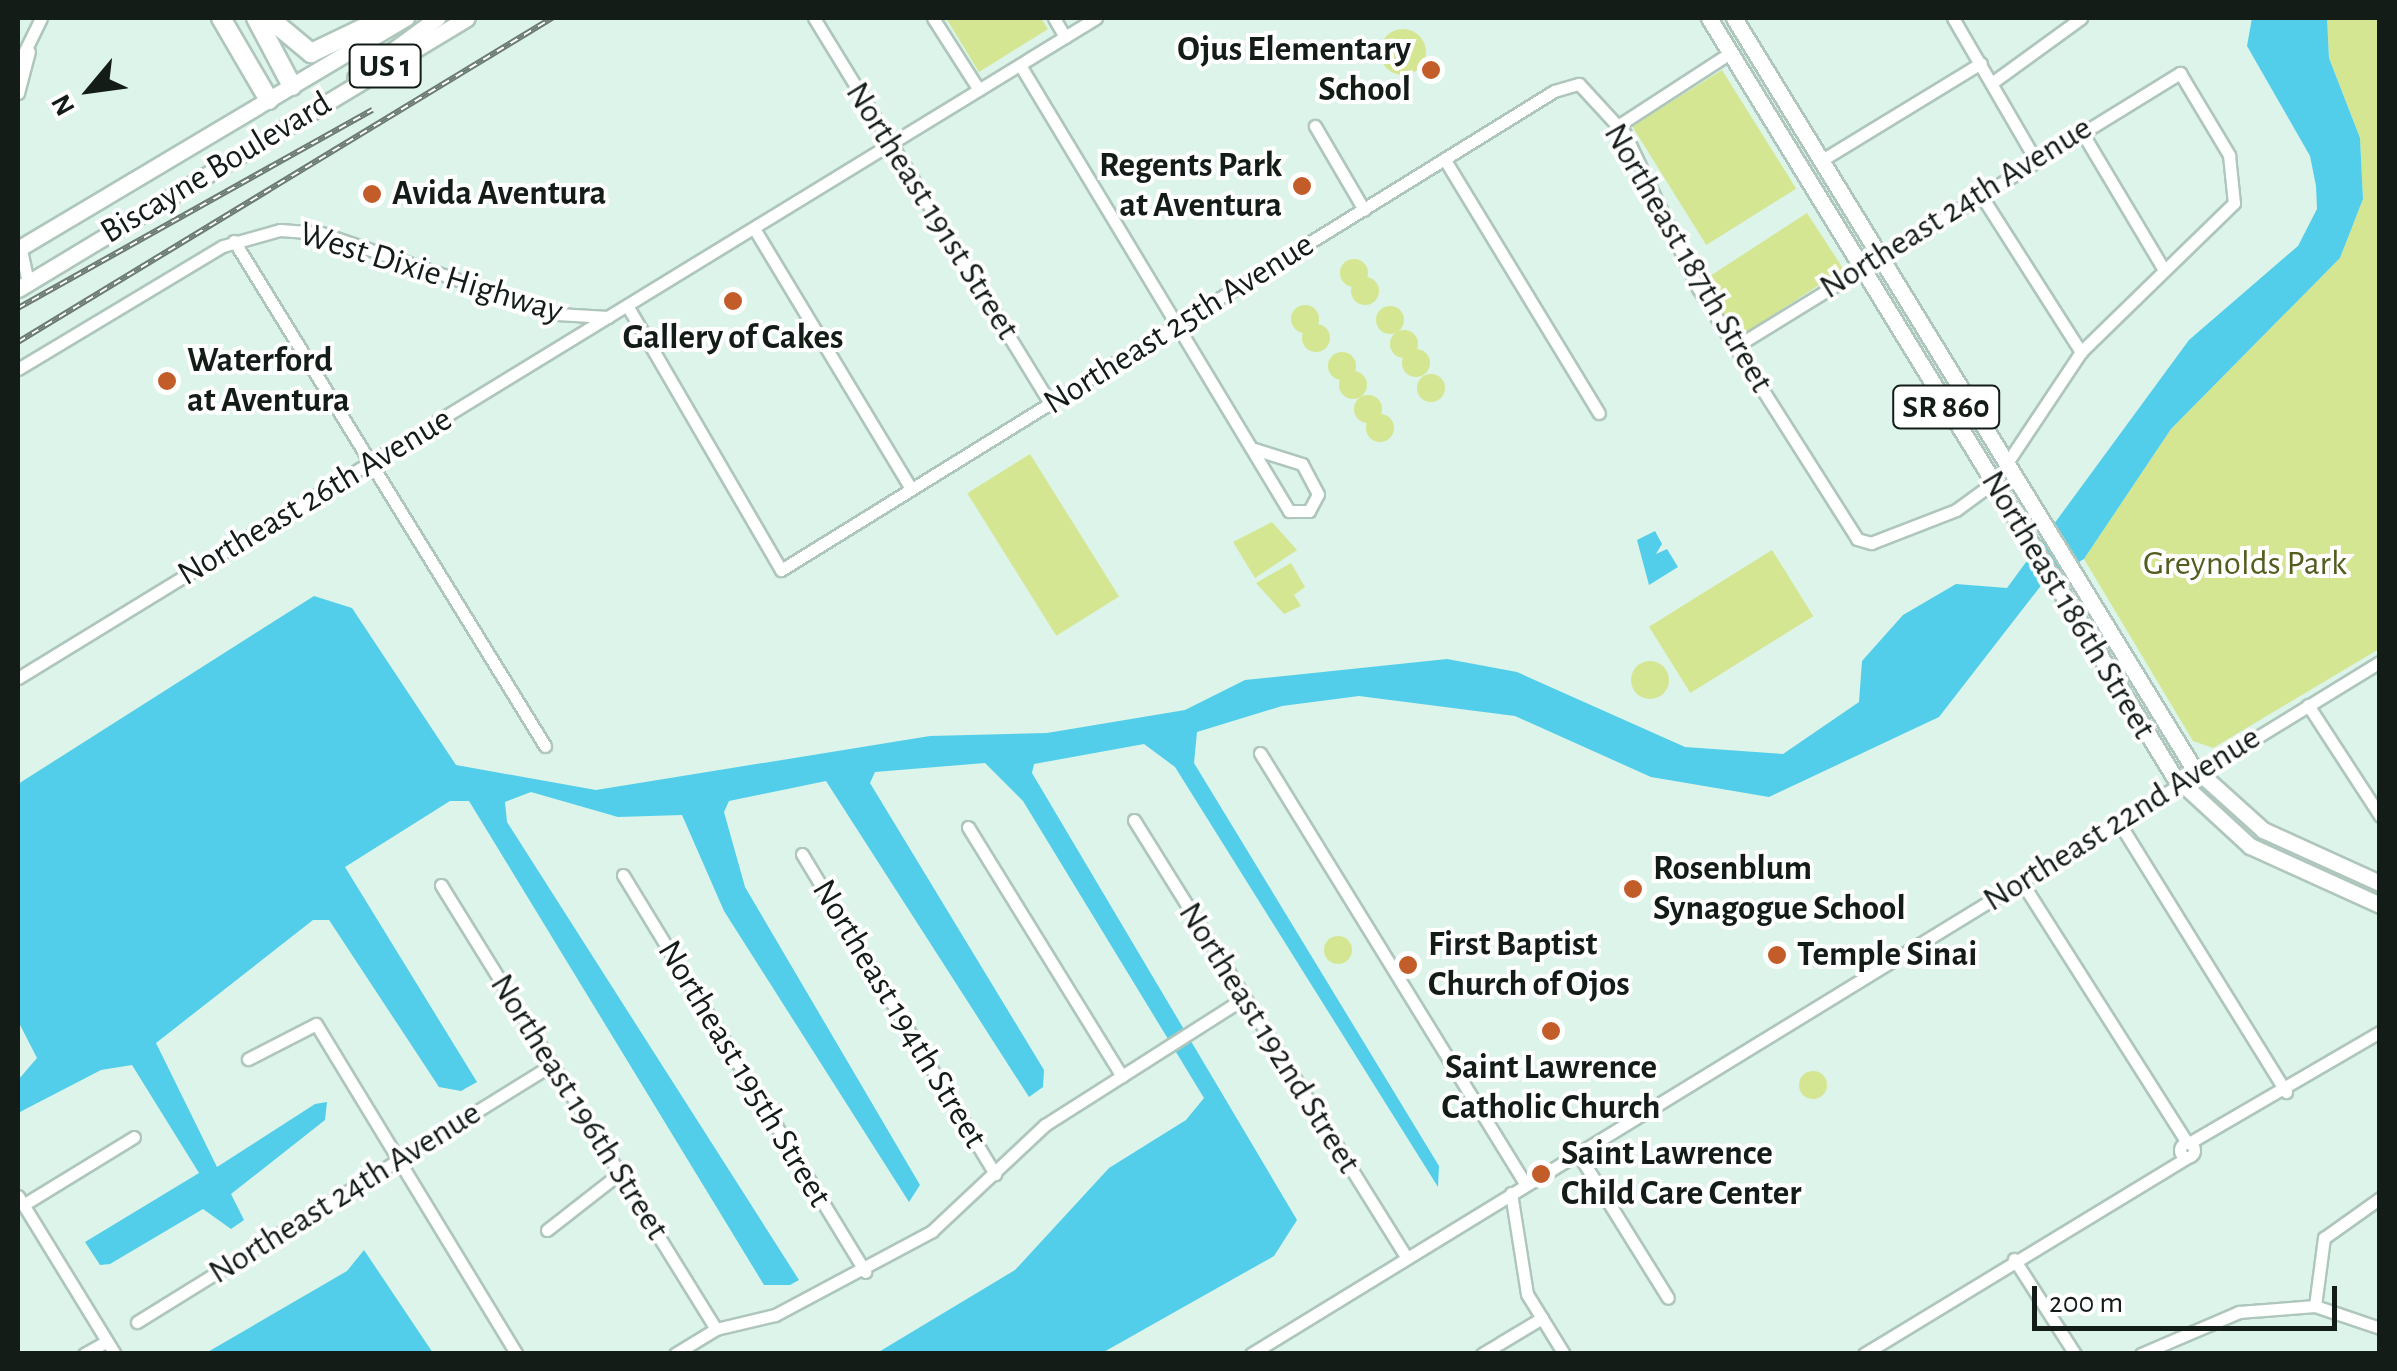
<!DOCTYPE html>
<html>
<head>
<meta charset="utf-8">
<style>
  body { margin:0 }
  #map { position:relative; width:2397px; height:1371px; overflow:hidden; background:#dcf4e9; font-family:"Alegreya Sans",sans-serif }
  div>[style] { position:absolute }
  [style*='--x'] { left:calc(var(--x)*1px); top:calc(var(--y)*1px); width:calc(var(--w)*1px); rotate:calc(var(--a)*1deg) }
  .green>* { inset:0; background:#d5e693; transform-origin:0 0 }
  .round { border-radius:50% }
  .water>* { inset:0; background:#53ceea }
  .roads { filter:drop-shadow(2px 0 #afc6bc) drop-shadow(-2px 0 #afc6bc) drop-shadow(0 2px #afc6bc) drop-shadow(0 -2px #afc6bc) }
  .minor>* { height:11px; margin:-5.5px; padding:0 5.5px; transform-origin:5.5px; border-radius:5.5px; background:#fff }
  .minor>.ring { margin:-5.5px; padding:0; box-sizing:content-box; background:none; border:11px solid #fff; border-radius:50% }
  .major>* { height:15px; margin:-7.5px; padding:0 7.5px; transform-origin:7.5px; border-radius:7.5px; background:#fff }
  .highway>* { height:18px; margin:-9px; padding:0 9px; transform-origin:9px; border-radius:9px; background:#fff }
  .rail>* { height:6px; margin-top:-3px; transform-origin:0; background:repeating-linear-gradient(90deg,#fff 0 8px,#6b7a73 0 16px); box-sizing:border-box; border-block:2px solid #6b7a73 }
  .dots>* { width:28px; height:28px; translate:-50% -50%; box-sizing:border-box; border:5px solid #fff; border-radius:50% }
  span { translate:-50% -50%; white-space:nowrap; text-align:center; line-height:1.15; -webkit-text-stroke:8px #fff; paint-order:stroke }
  .shield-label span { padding:2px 8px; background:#fff; border:2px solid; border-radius:8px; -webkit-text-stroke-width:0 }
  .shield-label { font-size:32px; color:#141c18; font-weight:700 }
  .poi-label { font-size:35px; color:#141c18; font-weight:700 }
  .right { translate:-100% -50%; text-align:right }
  .left { translate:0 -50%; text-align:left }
  .street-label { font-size:35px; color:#141c18 }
  .park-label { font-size:35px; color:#525d1e }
  .frame { position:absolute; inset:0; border:20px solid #141c18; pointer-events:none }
  .north { position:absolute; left:40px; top:40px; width:100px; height:100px; -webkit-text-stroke:8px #fff; paint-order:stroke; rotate:241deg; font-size:28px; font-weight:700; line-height:40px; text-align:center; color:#141c18 }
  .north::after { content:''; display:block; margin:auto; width:35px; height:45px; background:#141c18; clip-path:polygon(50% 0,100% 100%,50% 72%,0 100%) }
  .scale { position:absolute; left:2032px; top:1286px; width:305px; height:45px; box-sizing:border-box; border:5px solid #141c18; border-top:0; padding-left:12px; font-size:30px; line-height:35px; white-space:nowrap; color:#141c18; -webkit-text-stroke:8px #fff; paint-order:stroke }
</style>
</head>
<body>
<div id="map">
  <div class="green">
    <div style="clip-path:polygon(946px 18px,1041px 18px,1048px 29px,979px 72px)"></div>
    <div style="clip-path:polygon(2327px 18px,2379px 18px,2379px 649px,2213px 748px,2193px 741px,2084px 559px,2171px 429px,2340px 258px,2363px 199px,2360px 138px,2329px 58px)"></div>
    <div class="round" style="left:1380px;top:29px;width:46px;height:46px"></div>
    <div style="left:1722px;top:70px;width:140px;height:106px;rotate:58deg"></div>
    <div style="left:1807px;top:213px;width:67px;height:124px;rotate:57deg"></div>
    <div class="round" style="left:1340px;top:259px;width:28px;height:28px"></div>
    <div class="round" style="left:1351px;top:277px;width:28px;height:28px"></div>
    <div class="round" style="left:1291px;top:305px;width:28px;height:28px"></div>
    <div class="round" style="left:1376px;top:306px;width:28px;height:28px"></div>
    <div class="round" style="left:1302px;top:324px;width:28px;height:28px"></div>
    <div class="round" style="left:1390px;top:330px;width:28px;height:28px"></div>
    <div class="round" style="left:1402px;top:349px;width:28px;height:28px"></div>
    <div class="round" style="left:1328px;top:352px;width:28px;height:28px"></div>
    <div class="round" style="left:1339px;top:371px;width:28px;height:28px"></div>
    <div class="round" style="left:1417px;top:374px;width:28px;height:28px"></div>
    <div class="round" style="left:1354px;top:395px;width:28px;height:28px"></div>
    <div class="round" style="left:1366px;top:414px;width:28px;height:28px"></div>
    <div style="left:1030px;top:454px;width:168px;height:74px;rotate:58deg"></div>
    <div style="clip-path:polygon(1272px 522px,1297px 550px,1255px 578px,1233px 542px)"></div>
    <div style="left:1772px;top:550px;width:78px;height:145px;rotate:58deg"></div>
    <div style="clip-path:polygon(1291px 563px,1305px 587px,1294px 595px,1301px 606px,1284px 614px,1256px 583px)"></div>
    <div class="round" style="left:1631px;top:661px;width:38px;height:38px"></div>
    <div class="round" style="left:1324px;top:936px;width:28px;height:28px"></div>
    <div class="round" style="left:1799px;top:1071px;width:28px;height:28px"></div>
  </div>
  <div class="water">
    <div style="clip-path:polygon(2252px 18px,2327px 18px,2329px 58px,2360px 138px,2363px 199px,2340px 258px,2171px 429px,2084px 559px,2043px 583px,1939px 717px,1769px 797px,1651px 777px,1515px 716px,1359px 696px,1282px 706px,1197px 732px,1194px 763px,1439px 1166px,1438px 1187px,1175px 767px,1144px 744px,1034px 764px,1032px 773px,1297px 1220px,1274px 1256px,1102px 1353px,877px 1353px,1015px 1270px,1109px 1168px,1186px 1120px,1204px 1098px,1023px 801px,985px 763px,875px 772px,870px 783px,1044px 1070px,1043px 1087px,1029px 1097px,826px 781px,729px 801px,724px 812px,745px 887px,920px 1185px,909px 1202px,724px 911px,682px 815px,618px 817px,531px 792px,505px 802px,507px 822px,799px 1280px,790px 1285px,764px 1285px,469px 801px,450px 801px,345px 867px,477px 1082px,461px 1091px,439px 1087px,329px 920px,313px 920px,156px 1043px,217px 1167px,315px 1104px,327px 1102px,325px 1120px,231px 1194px,244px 1220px,231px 1229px,203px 1209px,110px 1264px,100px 1265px,85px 1242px,199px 1173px,132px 1065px,101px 1070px,18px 1113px,18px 1080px,37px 1058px,18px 1021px,18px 784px,314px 596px,352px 608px,456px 765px,596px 790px,930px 736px,1047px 733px,1185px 710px,1245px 680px,1447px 659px,1517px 672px,1685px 747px,1783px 754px,1859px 702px,1862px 661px,1903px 615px,1956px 584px,2007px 588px,2189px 340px,2298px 246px,2317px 209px,2316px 186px,2310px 156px,2247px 46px)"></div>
    <div style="clip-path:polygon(1655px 531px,1662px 544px,1656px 554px,1667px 549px,1678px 567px,1649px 585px,1637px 540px)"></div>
    <div style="clip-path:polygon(364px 1250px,433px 1353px,206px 1353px,347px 1271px)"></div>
  </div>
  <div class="roads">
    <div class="minor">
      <div style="--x:814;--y:18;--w:452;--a:58.5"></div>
      <div style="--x:933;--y:18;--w:85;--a:57.4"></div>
      <div style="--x:1054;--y:18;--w:22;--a:60"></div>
      <div style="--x:1953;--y:18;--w:161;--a:59.8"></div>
      <div style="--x:18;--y:65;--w:52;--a:-63.9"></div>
      <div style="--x:1020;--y:65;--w:521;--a:58.9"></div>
      <div style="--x:1289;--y:511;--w:20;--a:0"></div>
      <div style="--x:1309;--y:511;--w:19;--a:-62"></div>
      <div style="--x:1318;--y:494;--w:34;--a:-118"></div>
      <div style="--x:1302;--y:464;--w:50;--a:-162.6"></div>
      <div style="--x:1993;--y:82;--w:109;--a:-36"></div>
      <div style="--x:18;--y:93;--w:43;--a:-75.3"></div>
      <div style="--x:1619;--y:125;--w:132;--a:-33"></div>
      <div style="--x:1315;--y:126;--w:97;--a:59.7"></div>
      <div style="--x:2080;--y:129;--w:162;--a:59.2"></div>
      <div style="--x:1445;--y:160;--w:296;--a:58.7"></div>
      <div style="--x:1822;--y:160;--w:186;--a:-31.4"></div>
      <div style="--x:1979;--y:192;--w:190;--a:57.5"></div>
      <div style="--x:755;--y:230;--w:302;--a:58.9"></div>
      <div style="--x:234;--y:241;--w:593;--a:58.37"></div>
      <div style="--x:20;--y:245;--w:39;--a:78"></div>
      <div style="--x:628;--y:307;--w:304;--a:59.8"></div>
      <div style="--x:781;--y:570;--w:909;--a:-31.78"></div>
      <div style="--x:1554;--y:91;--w:26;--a:-16"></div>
      <div style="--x:1579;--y:84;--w:68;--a:47.4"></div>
      <div style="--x:1625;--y:134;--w:170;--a:64.6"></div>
      <div style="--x:1698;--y:288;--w:297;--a:57.6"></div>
      <div style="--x:1857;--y:539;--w:15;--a:16"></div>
      <div style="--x:1871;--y:543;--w:91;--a:-21.2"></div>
      <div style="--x:1956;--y:510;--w:46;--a:-36.1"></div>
      <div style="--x:1735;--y:347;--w:523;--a:-31.62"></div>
      <div style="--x:2180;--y:73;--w:96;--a:59.1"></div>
      <div style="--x:2229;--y:155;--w:48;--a:84.1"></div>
      <div style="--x:2234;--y:203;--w:214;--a:135.8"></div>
      <div style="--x:2081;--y:352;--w:133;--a:123.7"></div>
      <div style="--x:18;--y:369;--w:239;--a:-31"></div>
      <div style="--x:223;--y:246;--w:59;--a:-15.7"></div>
      <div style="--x:280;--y:230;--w:41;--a:4.2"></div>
      <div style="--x:321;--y:233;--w:250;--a:18.9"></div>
      <div style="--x:557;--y:314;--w:51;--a:3.4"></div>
      <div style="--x:18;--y:678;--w:1264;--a:-31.48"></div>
      <div style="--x:2308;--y:705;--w:132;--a:57"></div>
      <div style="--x:1260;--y:753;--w:507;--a:58.38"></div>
      <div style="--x:1134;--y:820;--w:513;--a:58.08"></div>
      <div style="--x:2118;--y:821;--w:319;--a:58.2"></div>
      <div style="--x:968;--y:827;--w:293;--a:58.3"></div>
      <div style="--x:802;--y:854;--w:374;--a:58.9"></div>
      <div style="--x:623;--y:875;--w:465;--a:58.6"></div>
      <div style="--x:2021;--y:881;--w:310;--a:57.6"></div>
      <div style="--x:441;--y:885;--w:522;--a:58.23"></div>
      <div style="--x:248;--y:1059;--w:76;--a:-27.2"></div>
      <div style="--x:316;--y:1024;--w:386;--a:58.7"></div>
      <div class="ring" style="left:2180px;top:1143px;width:3px;height:3px"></div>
      <div style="--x:2189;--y:1143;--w:221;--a:-30.2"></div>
      <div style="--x:1579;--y:1155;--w:168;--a:58.1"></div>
      <div style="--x:1511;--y:1193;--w:102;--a:81"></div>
      <div style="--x:1527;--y:1294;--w:70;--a:58.3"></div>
      <div style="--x:18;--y:1196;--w:185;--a:58.5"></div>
      <div style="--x:23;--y:1205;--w:130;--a:-31.5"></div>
      <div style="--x:547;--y:1230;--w:93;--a:-38"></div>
      <div style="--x:2014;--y:1259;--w:113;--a:57.3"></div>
      <div style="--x:2315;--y:1306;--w:69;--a:-82.5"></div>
      <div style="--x:2324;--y:1238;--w:69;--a:-35.5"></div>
      <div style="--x:137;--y:1322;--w:490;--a:-31.8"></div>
      <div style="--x:84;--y:1354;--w:26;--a:-29"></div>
      <div style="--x:675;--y:1354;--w:48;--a:-31.4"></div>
      <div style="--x:716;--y:1329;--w:61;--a:-13.3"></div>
      <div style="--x:775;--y:1315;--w:178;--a:-28.1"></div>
      <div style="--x:932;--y:1231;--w:155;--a:-43.2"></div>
      <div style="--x:1045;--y:1125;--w:236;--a:-32.5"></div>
      <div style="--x:1251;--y:1354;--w:1324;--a:-31.51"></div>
      <div style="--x:1482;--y:1354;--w:70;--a:-31"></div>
      <div style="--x:1864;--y:1354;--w:377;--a:-31.3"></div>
      <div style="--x:2141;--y:1354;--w:107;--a:-23.2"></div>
      <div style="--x:2239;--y:1312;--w:76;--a:-4.5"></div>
      <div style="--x:2315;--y:1306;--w:69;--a:18.7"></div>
    </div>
    <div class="major">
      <div style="--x:1709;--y:18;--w:888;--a:58.49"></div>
      <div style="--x:2173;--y:775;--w:105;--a:42.7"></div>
      <div style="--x:2250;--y:846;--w:143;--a:24.4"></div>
      <div style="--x:1734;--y:18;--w:877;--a:58.52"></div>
      <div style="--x:2192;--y:766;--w:96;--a:42"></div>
      <div style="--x:2263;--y:830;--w:128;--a:24.4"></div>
      <div style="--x:355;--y:78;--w:102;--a:-36.2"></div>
      <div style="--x:18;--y:249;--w:452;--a:-30.8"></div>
      <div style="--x:18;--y:289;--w:524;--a:-31.11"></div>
    </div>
    <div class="highway">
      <div style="--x:221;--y:18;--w:95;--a:59.7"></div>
      <div style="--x:256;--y:18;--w:77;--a:62.1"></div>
      <div style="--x:269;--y:18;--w:55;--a:39.8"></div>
      <div style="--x:311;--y:53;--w:81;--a:-25.6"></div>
    </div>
  </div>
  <div class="rail">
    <div style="--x:18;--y:308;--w:406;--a:-29.2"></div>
    <div style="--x:18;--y:342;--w:625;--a:-31.25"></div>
  </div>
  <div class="dots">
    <div style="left:1431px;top:70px;background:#c25d2a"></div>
    <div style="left:1302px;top:186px;background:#c25d2a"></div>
    <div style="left:372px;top:194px;background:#c25d2a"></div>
    <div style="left:733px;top:301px;background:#c25d2a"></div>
    <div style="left:167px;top:381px;background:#c25d2a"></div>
    <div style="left:1633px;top:889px;background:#c25d2a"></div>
    <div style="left:1777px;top:955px;background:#c25d2a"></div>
    <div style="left:1408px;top:965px;background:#c25d2a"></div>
    <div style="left:1551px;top:1031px;background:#c25d2a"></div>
    <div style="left:1541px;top:1174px;background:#c25d2a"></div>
  </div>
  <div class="shield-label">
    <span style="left:385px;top:66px">US 1</span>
    <span style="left:1946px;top:407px">SR 860</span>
  </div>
  <div class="poi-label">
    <span class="right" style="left:1411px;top:70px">Ojus Elementary<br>School</span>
    <span class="right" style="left:1282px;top:186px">Regents Park<br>at Aventura</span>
    <span class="left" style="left:392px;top:194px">Avida Aventura</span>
    <span style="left:733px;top:338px">Gallery of Cakes</span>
    <span class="left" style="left:187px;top:381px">Waterford<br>at Aventura</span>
    <span class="left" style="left:1653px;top:889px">Rosenblum<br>Synagogue School</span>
    <span class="left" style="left:1428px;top:965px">First Baptist<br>Church of Ojos</span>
    <span class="left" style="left:1797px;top:955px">Temple Sinai</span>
    <span style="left:1551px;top:1088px">Saint Lawrence<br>Catholic Church</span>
    <span class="left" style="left:1561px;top:1174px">Saint Lawrence<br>Child Care Center</span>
  </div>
  <div class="street-label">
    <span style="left:216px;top:168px;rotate:-31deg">Biscayne Boulevard</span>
    <span style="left:1956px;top:208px;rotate:-32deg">Northeast 24th Avenue</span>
    <span style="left:932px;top:211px;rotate:58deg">Northeast 191st Street</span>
    <span style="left:1688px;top:258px;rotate:60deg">Northeast 187th Street</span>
    <span style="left:431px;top:273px;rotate:17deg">West Dixie Highway</span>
    <span style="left:1179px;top:324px;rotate:-32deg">Northeast 25th Avenue</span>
    <span style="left:315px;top:497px;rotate:-31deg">Northeast 26th Avenue</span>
    <span style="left:2068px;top:605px;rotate:59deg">Northeast 186th Street</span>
    <span style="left:2122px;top:819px;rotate:-32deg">Northeast 22nd Avenue</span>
    <span style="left:899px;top:1014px;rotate:59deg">Northeast 194th Street</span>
    <span style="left:1269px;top:1038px;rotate:58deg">Northeast 192nd Street</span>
    <span style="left:744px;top:1074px;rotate:59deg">Northeast 195th Street</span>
    <span style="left:579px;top:1107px;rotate:58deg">Northeast 196th Street</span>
    <span style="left:345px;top:1193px;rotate:-32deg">Northeast 24th Avenue</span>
  </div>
  <div class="park-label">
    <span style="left:2245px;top:564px">Greynolds Park</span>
  </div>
  <div class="frame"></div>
  <div class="north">N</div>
  <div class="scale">200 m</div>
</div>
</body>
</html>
